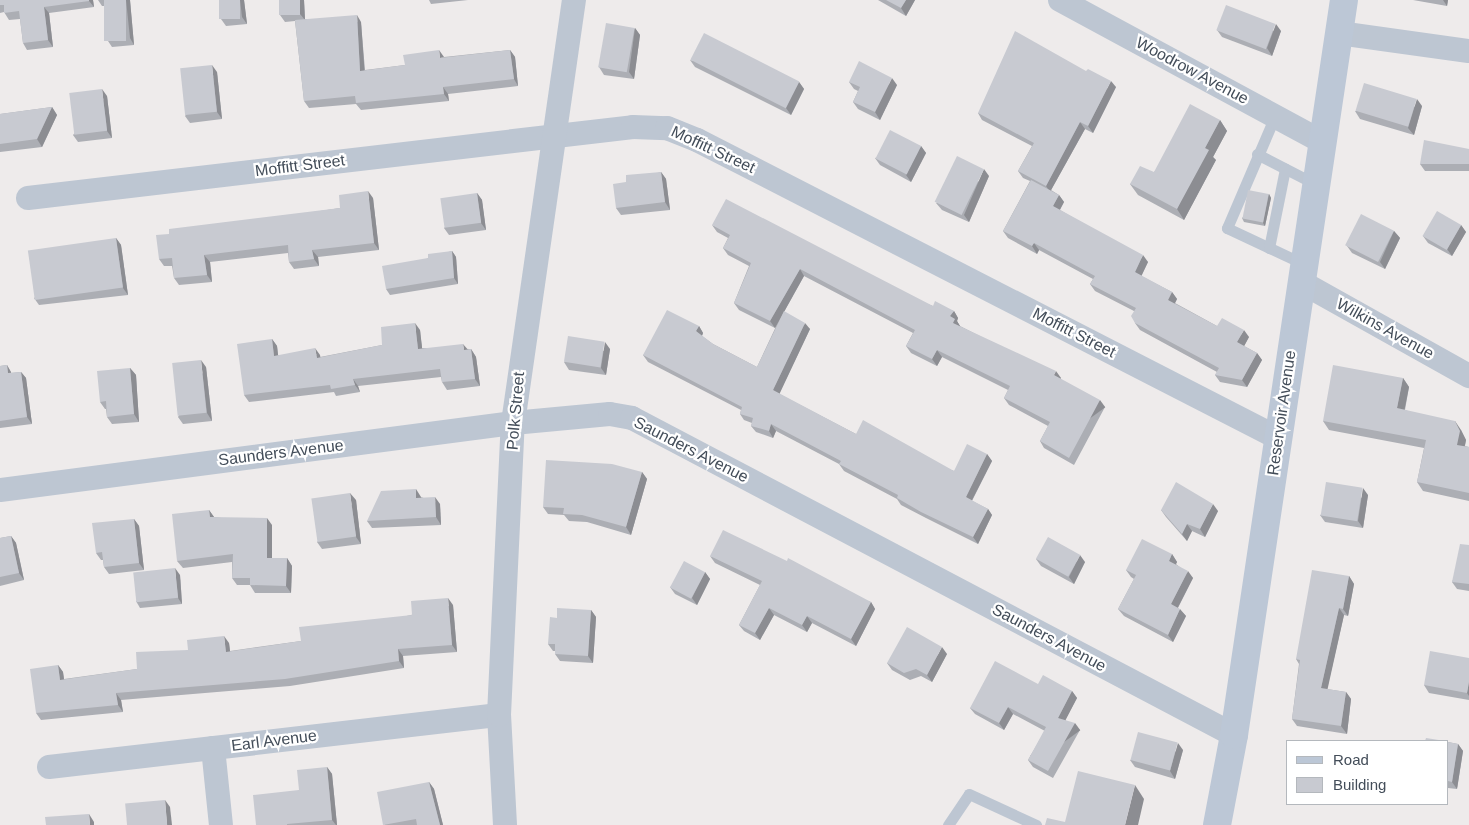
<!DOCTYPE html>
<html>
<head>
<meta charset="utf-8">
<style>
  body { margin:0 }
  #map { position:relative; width:1469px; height:825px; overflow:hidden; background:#eeebeb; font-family:Helvetica,sans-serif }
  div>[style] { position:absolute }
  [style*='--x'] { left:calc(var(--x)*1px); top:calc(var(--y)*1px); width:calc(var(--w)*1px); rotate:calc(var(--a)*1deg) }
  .lane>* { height:11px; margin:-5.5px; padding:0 5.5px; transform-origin:5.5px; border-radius:5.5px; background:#bdc6d2 }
  .street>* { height:24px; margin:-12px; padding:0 12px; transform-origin:12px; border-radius:12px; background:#bdc6d2 }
  .secondary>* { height:28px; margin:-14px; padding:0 14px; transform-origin:14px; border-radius:14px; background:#bcc7d6 }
  .wall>* { inset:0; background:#acaeb4 }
  .shaded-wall>* { inset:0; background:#8c8d92; transform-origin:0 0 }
  .building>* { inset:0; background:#c8cad1; transform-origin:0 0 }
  span { translate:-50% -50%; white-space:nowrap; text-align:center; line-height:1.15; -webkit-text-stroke:4.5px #fff; paint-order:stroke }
  .street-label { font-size:16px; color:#434d59 }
  .legend { position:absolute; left:1286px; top:740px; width:162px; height:65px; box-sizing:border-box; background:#fff; border:1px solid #b4b8bd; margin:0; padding:6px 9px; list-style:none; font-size:15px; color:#434d59 }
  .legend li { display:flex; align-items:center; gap:10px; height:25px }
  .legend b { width:25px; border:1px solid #b4b8bd }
</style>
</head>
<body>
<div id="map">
  <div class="lane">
    <div style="--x:1275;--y:116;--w:122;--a:113.2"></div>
    <div style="--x:1227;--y:228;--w:85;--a:25.1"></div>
    <div style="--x:1257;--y:154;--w:68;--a:27.3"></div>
    <div style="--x:1269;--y:248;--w:81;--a:-78.6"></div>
    <div style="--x:948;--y:825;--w:37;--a:-56"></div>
    <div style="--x:969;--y:794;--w:74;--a:24.8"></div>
  </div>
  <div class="street">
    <div style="--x:1060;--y:0;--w:299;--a:28.4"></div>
    <div style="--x:1339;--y:33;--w:131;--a:7.9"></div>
    <div style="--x:28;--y:198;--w:609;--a:-6.69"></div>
    <div style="--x:633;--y:127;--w:34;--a:2"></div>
    <div style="--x:667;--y:128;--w:32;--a:22"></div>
    <div style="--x:697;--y:140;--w:653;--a:27.15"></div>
    <div style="--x:1301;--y:282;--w:193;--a:29.2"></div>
    <div style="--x:0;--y:490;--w:517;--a:-7.44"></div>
    <div style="--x:513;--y:423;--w:97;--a:-5.3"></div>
    <div style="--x:610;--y:414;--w:22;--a:10"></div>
    <div style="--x:632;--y:418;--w:680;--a:27.77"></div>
    <div style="--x:213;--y:748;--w:77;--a:84.1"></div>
    <div style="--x:49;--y:767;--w:453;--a:-6.6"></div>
    <div style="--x:505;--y:825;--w:110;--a:-93.1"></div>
    <div style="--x:499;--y:715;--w:292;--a:-87.3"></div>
    <div style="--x:513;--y:423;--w:427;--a:-81.8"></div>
  </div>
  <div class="secondary">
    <div style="--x:1217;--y:825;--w:92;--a:-79.3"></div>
    <div style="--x:1234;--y:735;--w:743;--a:-81.49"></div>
  </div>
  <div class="wall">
    <div style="clip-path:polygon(0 0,93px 0,94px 7px,49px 13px,53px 47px,27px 50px,23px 43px,20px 19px,9px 20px,4px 12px,0 13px)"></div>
    <div style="clip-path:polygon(98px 0,130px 0,134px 45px,112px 47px,108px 41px,104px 6px,102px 6px)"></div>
    <div style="clip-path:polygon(219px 0,244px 0,247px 24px,226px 26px,221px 19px)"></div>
    <div style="clip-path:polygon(279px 0,304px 0,305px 19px,361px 22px,365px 70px,405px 65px,444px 57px,510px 50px,515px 57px,518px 86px,448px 94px,449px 101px,361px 110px,356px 104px,309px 108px,304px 101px,295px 21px,285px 22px,280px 15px)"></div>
    <div style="clip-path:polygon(429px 0,468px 0,431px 4px)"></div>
    <div style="clip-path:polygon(878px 0,915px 0,906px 16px)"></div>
    <div style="clip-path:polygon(1413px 0,1448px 0,1447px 6px)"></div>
    <div style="clip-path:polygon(635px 28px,640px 35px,634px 79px,604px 75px,599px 67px)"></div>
    <div style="clip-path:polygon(1217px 30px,1281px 31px,1272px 56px,1222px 37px)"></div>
    <div style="clip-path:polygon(690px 60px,799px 82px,804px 89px,791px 115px,695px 67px)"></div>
    <div style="clip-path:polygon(217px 72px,222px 119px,190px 123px,185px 116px)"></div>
    <div style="clip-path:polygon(849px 82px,897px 85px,880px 120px,858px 109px,853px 102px,858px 91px,854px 89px)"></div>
    <div style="clip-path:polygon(1116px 87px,1093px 133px,1085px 129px,1051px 190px,1059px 195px,1064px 202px,1060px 210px,1148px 262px,1141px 276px,1172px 292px,1177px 299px,1175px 303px,1217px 326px,1249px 337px,1244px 346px,1257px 353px,1262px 360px,1247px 387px,1220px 382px,1215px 375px,1217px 372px,1140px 330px,1135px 323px,1134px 311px,1095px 291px,1090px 284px,1093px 279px,1039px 250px,1037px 254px,1008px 238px,1003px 231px,1030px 181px,1023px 178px,1018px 171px,1032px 146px,982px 120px,978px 113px)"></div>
    <div style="clip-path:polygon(107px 96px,112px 138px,78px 142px,73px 135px)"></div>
    <div style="clip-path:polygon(1422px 106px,1414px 135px,1360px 119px,1355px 111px)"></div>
    <div style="clip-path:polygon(52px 107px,57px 115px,42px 147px,0 152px,0 114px)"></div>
    <div style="clip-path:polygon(1220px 120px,1227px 131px,1213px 157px,1216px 160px,1184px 220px,1138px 195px,1130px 184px,1154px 172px)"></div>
    <div style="clip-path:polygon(921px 146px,926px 153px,911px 182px,880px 165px,875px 158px)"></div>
    <div style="clip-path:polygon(1469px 149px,1469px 171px,1425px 171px,1420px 164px)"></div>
    <div style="clip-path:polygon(661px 172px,666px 179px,670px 210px,621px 215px,616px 208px,626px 182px)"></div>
    <div style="clip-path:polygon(989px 176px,969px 222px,942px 210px,936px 203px)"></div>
    <div style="clip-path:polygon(477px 193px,482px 200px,486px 230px,449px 235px,444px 228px)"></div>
    <div style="clip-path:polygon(1269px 194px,1271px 198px,1265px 226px,1244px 222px,1242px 218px)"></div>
    <div style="clip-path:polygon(373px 198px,379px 250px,318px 257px,319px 266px,294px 269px,289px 262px,288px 253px,210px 262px,212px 282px,179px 285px,174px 278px,172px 266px,164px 266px,159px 259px,169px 234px,340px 208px)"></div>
    <div style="clip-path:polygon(712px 225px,933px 306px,954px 311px,958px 318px,957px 321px,960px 326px,1061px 378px,1060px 379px,1105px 407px,1074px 465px,1044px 448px,1040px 441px,1048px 426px,1009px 405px,1004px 398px,1008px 390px,942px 357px,937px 366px,911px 353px,906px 346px,913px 333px,804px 276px,784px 312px,810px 329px,779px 394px,856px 434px,954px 471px,987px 454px,992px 461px,972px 501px,988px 509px,992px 515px,978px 544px,926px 518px,901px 505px,897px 499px,844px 471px,839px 464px,776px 431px,773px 438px,756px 432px,751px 426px,752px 423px,744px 420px,740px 414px,741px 410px,648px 362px,643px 355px,699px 326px,703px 333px,702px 336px,713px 344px,757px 367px,779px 320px,775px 328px,739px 310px,734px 303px,749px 266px,728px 255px,723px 248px,728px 238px,717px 232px)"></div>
    <div style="clip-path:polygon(1461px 225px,1466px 232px,1452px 256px,1428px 243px,1423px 236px)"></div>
    <div style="clip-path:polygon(1394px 231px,1400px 238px,1385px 269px,1352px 253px,1347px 246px)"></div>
    <div style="clip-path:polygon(116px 238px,121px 245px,128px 295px,39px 305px,34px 298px)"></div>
    <div style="clip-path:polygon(452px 251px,456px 257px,458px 284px,390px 295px,386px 289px,428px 258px)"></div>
    <div style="clip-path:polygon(420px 330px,422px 348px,471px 349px,476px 357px,480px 386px,447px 390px,442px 382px,441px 377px,358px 386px,360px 392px,336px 396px,334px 392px,249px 402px,244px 395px,272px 339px,277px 346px,278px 355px,320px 355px,320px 357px,382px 345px)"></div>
    <div style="clip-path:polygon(610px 349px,606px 375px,569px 370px,564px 362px)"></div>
    <div style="clip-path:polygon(7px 365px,11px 373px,21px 372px,26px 378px,32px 424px,0 428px,0 366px)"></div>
    <div style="clip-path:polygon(206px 367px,212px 421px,183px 424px,178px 417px)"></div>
    <div style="clip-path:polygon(130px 368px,136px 375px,139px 422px,112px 424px,107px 417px,106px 409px,105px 409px,100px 402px)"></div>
    <div style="clip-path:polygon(1403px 378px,1409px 387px,1405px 410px,1461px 430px,1466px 440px,1465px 446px,1469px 447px,1469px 501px,1423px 491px,1417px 482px,1424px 448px,1329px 430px,1323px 421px)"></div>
    <div style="clip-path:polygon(642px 472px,647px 479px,631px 535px,587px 522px,569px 521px,564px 515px,548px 514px,543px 507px)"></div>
    <div style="clip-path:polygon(1368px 495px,1363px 528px,1325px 522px,1320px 515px)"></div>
    <div style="clip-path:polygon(421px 497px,440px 504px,441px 525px,372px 528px,367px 521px)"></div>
    <div style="clip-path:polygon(356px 500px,361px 544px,322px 549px,317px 542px)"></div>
    <div style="clip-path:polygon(209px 510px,214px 517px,272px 525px,272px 558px,287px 558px,292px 566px,291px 593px,255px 593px,250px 585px,237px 585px,232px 578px,232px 562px,183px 568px,177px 561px)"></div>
    <div style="clip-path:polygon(1161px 510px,1218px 511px,1205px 537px,1192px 531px,1187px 541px,1166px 517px)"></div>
    <div style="clip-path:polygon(134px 519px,139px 526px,144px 570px,109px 574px,104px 567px,103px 560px,101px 560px,96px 553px)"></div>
    <div style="clip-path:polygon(11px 536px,16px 543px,24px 580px,0 586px,0 538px)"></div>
    <div style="clip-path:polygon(1469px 545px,1469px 591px,1457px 589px,1452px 582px)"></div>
    <div style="clip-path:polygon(1172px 554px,1177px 562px,1176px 564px,1193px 578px,1178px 608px,1186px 616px,1173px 642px,1124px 616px,1118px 609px,1134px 579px,1131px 577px,1126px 570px)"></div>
    <div style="clip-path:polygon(710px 556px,871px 602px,875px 609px,856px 646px,812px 623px,807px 632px,774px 615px,760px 640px,744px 631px,739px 625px,760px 585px,715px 563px)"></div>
    <div style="clip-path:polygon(1036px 559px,1085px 562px,1074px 584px,1041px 566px)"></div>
    <div style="clip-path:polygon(705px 572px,710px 579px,697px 605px,675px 594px,670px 587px)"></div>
    <div style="clip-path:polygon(180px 575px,182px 604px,140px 608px,136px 601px)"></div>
    <div style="clip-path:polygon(1349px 576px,1354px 584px,1348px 616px,1344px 615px,1327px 689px,1346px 692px,1351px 699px,1347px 734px,1297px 726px,1292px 719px,1299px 664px,1296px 659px)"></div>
    <div style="clip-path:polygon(453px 605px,457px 652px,403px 656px,404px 668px,290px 686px,121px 700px,123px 712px,41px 720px,36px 713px,58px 665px,63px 672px,64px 679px,137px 669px,188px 650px,229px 643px,230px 651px,301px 641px)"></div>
    <div style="clip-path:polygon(591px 610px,596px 617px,593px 663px,560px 661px,555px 654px,555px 651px,553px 651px,548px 644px,557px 618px)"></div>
    <div style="clip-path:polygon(947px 654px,932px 682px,921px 676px,910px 680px,892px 670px,887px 663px)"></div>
    <div style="clip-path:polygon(1469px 658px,1469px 700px,1429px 693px,1424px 685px)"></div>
    <div style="clip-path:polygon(1038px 684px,1072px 691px,1077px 698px,1065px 720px,1080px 730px,1053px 778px,1033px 767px,1028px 760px,1045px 731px,1013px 714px,1004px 730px,975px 714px,970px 708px)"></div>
    <div style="clip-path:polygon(1448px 742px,1458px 744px,1463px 751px,1457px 789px,1448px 788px)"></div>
    <div style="clip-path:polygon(1183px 750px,1175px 779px,1135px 767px,1130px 760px)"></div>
    <div style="clip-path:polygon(327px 767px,332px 774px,337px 825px,256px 825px)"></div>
    <div style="clip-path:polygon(429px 782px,434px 789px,443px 825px,384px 825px)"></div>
  </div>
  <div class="shaded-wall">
    <div style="clip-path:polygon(89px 0,93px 0,94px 7px,89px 1px)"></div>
    <div style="clip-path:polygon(126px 0,130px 0,134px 45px,130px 38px)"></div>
    <div style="clip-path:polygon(240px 0,244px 0,247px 24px,242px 17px)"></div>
    <div style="clip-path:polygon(300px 0,304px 0,305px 20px,300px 14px)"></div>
    <div style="clip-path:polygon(906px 0,915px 0,906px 16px,901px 8px)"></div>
    <div style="clip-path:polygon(1443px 0,1448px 0,1447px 6px)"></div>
    <div style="clip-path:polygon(44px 7px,49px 13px,53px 47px,48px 40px)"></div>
    <div style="clip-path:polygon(357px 15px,361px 22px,365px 78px,360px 71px)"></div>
    <div style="clip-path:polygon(1276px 24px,1281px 31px,1272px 56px,1267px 48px)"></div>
    <div style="clip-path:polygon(635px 28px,640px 35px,634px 79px,629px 72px)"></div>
    <div style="clip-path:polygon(439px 50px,444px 57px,440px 58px)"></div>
    <div style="clip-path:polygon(510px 50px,515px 57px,518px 86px,514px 79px)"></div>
    <div style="clip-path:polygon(212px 65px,217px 72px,222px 119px,217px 112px)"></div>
    <div style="clip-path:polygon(892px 78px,897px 85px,880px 120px,875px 112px)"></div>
    <div style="clip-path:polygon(1111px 81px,1116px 87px,1093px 133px,1088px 126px)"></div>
    <div style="clip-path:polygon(799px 82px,804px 89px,791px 115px,786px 108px)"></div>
    <div style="clip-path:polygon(443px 87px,448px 94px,449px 101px,444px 94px)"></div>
    <div style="clip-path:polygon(102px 89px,107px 96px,112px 138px,107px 131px)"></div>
    <div style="clip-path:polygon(1417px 99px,1422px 106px,1414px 135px,1408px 128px)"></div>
    <div style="clip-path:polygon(52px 107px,57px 115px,42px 147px,37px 139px)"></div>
    <div style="clip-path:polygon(1220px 120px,1227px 131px,1213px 157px,1216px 160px,1184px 220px,1177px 209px,1205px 148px)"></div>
    <div style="clip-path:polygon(1080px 122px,1085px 129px,1050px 192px,1046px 186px)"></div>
    <div style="clip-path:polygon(921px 146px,926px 153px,911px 182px,906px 175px)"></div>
    <div style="clip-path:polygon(984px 169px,989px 176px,969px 222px,964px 215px)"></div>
    <div style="clip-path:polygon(661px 172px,666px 179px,670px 210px,665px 202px)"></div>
    <div style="clip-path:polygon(368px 191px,373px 198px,379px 250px,374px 243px)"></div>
    <div style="clip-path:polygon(477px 193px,482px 200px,486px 230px,481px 223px)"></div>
    <div style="clip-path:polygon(1269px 194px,1271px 198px,1265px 226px,1263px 223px)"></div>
    <div style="clip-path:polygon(1059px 195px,1064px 202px,1058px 213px,1053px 206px)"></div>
    <div style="clip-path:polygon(1461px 225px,1466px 232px,1452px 256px,1447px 249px)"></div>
    <div style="clip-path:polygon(1394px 231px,1400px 238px,1385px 269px,1380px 262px)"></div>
    <div style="clip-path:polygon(116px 238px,121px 245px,128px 295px,123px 288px)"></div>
    <div style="clip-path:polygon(1034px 243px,1039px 250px,1037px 254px,1032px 246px)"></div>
    <div style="clip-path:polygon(312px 250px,318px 257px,319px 266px,314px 259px)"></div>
    <div style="clip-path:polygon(452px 251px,456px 257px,458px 284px,454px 278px)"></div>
    <div style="clip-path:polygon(204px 255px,210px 262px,212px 282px,207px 275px)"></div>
    <div style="clip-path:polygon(1143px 255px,1148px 262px,1140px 279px,1135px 272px)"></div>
    <div style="clip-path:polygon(800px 269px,804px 276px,775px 328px,770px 321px)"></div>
    <div style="clip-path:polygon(1172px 292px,1177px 299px,1173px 307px,1168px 300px)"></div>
    <div style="clip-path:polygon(954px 311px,958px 318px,957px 321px,960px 326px,958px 330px,953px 323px,950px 316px)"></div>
    <div style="clip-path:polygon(415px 323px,420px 330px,423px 356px,418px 349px)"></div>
    <div style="clip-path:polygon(805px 323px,810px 329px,778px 397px,773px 390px)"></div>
    <div style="clip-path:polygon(699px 326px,703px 333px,701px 338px,696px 331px)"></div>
    <div style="clip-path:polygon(1244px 330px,1249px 337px,1242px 350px,1237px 342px)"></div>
    <div style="clip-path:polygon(272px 339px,277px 346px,279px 363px,274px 356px)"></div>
    <div style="clip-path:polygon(605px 342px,610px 349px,606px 375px,601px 368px)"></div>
    <div style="clip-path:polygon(463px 344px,469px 351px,464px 350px)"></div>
    <div style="clip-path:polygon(315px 348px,320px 355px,322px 365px,317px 358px)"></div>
    <div style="clip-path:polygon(471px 349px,476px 357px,480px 386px,475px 379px)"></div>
    <div style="clip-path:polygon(937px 350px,942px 357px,937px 366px,932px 359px)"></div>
    <div style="clip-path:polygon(1257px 353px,1262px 360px,1247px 387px,1242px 380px)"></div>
    <div style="clip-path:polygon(201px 360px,206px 367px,212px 421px,207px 413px)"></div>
    <div style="clip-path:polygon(7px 365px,11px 372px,12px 380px,8px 373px)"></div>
    <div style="clip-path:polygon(130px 368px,136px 375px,139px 422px,134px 414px)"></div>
    <div style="clip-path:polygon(1056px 371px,1061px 378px,1058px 382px,1054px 375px)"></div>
    <div style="clip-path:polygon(21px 372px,26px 378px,32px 424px,27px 417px)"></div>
    <div style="clip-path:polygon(1403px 378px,1409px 387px,1403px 417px,1397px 408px)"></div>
    <div style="clip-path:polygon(353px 379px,358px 386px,360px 392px,355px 385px)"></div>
    <div style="left:1100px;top:400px;width:9px;height:66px;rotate:54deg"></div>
    <div style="clip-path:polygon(1455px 421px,1461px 430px,1466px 440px,1463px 454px,1457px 445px)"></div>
    <div style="clip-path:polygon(771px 424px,776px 431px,773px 438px,769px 431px)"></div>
    <div style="clip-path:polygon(987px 454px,992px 461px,970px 504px,966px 497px)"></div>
    <div style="clip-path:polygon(642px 472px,647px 479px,631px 535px,626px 527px)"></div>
    <div style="clip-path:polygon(1363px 488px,1368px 495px,1363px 528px,1358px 521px)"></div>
    <div style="clip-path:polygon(416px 489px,421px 497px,421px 505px,416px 498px)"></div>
    <div style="clip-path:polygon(350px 493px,356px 500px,361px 544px,356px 537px)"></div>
    <div style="clip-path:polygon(435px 497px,440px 504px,441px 525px,436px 517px)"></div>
    <div style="clip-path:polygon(1213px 504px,1218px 511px,1205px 537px,1200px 529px)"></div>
    <div style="clip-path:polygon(988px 509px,992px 515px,978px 544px,973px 537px)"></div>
    <div style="clip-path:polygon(209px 510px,214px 517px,210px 517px)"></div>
    <div style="clip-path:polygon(267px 518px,272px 525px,272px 565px,267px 558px)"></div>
    <div style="clip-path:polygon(134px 519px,139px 526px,144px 570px,139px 563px)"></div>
    <div style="clip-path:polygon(1187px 524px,1192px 531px,1187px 541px,1182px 534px)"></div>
    <div style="clip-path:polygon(11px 536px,16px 543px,24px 580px,19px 573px)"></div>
    <div style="clip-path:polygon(1172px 554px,1177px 562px,1174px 568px,1169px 561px)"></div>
    <div style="clip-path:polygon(1080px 555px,1085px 562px,1074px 584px,1069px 577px)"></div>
    <div style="clip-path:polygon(287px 558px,292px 566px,291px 593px,286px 586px)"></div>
    <div style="clip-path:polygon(175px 568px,180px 575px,182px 604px,178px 598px)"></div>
    <div style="clip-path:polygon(1188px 571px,1193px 578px,1176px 611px,1171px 604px)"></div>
    <div style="clip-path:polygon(705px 572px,710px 579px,697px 605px,692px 598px)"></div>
    <div style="clip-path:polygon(1349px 576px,1354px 584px,1348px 616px,1343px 609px)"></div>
    <div style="clip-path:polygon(448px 598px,453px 605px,457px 652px,452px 645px)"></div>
    <div style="clip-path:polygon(871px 602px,875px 609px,856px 646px,851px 639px)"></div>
    <div style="clip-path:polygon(769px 608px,774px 615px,760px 640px,755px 633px)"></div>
    <div style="clip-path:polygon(1339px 608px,1344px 615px,1326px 696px,1321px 688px)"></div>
    <div style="clip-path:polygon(1180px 609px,1186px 616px,1173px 642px,1168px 635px)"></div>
    <div style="clip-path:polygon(591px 610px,596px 617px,593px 663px,588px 656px)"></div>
    <div style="clip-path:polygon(807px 616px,812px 623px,807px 632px,802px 625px)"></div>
    <div style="clip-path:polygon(224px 636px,229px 643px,231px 659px,226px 652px)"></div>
    <div style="clip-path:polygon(942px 647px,947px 654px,932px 682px,927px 675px)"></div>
    <div style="clip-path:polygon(398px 649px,403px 656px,404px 668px,399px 661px)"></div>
    <div style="clip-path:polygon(58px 665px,63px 672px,65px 687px,60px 680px)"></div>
    <div style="clip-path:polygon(1469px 682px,1469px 696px,1467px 693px)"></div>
    <div style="clip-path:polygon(1072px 691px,1077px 698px,1063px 725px,1058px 718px)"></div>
    <div style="clip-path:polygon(1346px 692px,1351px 699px,1347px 734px,1341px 726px)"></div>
    <div style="clip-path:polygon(116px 693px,121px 700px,123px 712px,118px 705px)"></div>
    <div style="clip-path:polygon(1008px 707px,1013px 714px,1004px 730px,999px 723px)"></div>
    <div style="left:1075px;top:723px;width:9px;height:55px;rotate:54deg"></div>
    <div style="clip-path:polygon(1178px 743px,1183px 750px,1175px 779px,1170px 771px)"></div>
    <div style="clip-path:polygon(1458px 744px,1463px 751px,1457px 789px,1452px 782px)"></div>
    <div style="clip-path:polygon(327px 767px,332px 774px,337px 825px,336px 825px,332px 820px)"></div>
    <div style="clip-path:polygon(429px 782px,434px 789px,443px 825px,440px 825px)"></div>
    <div style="clip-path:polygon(1135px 785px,1144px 799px,1138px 825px,1125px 825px)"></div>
    <div style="clip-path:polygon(165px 800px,170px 807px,172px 825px,167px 825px)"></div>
    <div style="clip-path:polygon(89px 814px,94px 822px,94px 825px,90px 825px)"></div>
  </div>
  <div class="building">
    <div style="clip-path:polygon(0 0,89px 0,89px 1px,44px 7px,48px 40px,23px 43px,19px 11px,4px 13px,4px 5px,0 5px)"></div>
    <div style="left:104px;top:0;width:22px;height:41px"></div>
    <div style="left:219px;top:0;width:21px;height:19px"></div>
    <div style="left:279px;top:0;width:21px;height:15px"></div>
    <div style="clip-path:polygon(886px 0,906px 0,901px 8px)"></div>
    <div style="left:1226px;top:5px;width:53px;height:27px;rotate:21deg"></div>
    <div style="clip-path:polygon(357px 15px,360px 71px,405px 65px,403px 55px,439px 50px,440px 58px,510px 50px,514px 79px,443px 87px,444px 94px,356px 103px,355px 96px,304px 101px,295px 20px)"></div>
    <div style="left:606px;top:23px;width:29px;height:45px;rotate:10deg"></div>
    <div style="clip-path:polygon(1015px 31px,1086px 71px,1088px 69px,1111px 81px,1088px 126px,1080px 122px,1046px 186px,1018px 171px,1034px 143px,978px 113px)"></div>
    <div style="left:704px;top:33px;width:107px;height:30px;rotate:27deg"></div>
    <div style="clip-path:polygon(859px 61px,892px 78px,875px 112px,853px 102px,860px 87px,849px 82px)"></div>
    <div style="left:212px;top:65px;width:47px;height:32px;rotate:84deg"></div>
    <div style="left:1364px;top:83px;width:55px;height:29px;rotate:17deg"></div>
    <div style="left:102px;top:89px;width:42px;height:33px;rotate:83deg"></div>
    <div style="clip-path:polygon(1190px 104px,1220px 120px,1205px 148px,1209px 150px,1177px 209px,1130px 184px,1140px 166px,1154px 172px)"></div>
    <div style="clip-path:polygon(52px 107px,37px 139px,0 144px,0 114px)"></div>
    <div style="left:890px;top:130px;width:35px;height:32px;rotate:27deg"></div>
    <div style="clip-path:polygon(1424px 140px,1469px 149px,1469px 164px,1420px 164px)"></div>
    <div style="left:957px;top:156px;width:30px;height:51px;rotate:26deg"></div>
    <div style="clip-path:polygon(661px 172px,665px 202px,616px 208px,613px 184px,626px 182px,626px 175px)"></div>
    <div style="clip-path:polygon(1031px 180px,1059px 195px,1053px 206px,1143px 255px,1135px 272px,1172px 292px,1168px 300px,1217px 326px,1222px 318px,1244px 330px,1237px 342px,1257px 353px,1242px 380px,1215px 375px,1219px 368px,1135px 323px,1131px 316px,1136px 308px,1090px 284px,1095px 276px,1034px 243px,1032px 246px,1003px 231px)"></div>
    <div style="left:1248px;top:190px;width:21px;height:29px;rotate:11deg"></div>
    <div style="clip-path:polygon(368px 191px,374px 243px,312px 250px,314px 259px,289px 262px,288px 245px,204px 255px,207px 275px,174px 278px,172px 258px,159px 259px,156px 235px,169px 234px,169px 229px,340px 208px,339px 195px)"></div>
    <div style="left:477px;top:193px;width:30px;height:37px;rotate:82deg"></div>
    <div style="clip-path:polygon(726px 199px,933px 306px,935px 301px,954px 311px,950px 316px,955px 319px,953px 323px,1056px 371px,1054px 375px,1100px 400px,1069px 458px,1040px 441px,1050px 422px,1004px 398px,1010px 386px,937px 350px,932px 359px,906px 346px,915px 330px,800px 269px,770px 321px,734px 303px,751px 263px,723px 248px,730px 235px,712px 225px)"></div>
    <div style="left:1437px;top:211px;width:28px;height:29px;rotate:30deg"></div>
    <div style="left:1361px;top:214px;width:37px;height:35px;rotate:27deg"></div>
    <div style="left:116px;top:238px;width:50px;height:89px;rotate:82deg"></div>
    <div style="clip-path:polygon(452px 251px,454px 278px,386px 289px,382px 266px,428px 258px,428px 254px)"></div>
    <div style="clip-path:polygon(667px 310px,699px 326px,696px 331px,713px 344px,757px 367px,784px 311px,805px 323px,773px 390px,856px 434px,863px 420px,954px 471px,967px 444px,987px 454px,966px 497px,988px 509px,973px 537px,921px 512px,897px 498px,898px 495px,839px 464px,841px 461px,771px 424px,769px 431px,751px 426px,753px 418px,740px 414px,742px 407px,643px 355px)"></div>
    <div style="clip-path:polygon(415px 323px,418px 349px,463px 344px,464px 350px,471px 349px,475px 379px,442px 382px,440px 369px,353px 379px,355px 385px,331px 389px,330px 385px,244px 395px,237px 344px,272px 339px,274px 356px,315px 348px,317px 358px,382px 345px,381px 327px)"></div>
    <div style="left:568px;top:336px;width:37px;height:26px;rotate:9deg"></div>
    <div style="left:201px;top:360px;width:53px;height:29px;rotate:84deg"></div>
    <div style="clip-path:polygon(7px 365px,8px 373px,21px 372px,27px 417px,0 421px,0 366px)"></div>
    <div style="clip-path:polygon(1333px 365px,1403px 378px,1397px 408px,1455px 421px,1460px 431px,1457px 445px,1469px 447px,1469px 493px,1417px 482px,1426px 440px,1323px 421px)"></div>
    <div style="clip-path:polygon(130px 368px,134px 414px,107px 417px,106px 401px,100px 402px,97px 371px)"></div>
    <div style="clip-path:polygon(546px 460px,612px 464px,642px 472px,626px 527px,582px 515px,563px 514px,564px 508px,543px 507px)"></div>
    <div style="clip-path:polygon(1176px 482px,1213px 504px,1200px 529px,1187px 524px,1182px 534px,1161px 510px)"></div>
    <div style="left:1326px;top:482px;width:37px;height:34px;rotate:9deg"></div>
    <div style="clip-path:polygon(416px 489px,416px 498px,435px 497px,436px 517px,367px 521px,381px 491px)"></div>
    <div style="left:350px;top:493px;width:44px;height:39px;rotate:82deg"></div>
    <div style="clip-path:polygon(209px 510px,210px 517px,267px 518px,267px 558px,287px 558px,286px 586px,250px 585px,250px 578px,232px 578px,233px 554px,177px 561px,172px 514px)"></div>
    <div style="clip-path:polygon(134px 519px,139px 563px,104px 567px,102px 552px,96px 553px,92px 523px)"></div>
    <div style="clip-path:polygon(723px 530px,787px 561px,788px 558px,871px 602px,851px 639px,807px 616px,802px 625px,769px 608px,755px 633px,739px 625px,762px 581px,710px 556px)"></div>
    <div style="clip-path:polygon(11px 536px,19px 573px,0 577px,0 538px)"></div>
    <div style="left:1048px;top:537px;width:37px;height:25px;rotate:29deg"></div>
    <div style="clip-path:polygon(1142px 539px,1172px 554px,1169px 561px,1188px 571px,1171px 604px,1180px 609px,1168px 635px,1118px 609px,1136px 575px,1126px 570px)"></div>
    <div style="clip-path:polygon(1460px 544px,1469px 545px,1469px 584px,1452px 582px)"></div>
    <div style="left:684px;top:561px;width:24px;height:30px;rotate:28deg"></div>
    <div style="left:175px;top:568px;width:30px;height:42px;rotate:84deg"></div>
    <div style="clip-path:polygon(1312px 570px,1349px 576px,1343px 609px,1339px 608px,1321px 688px,1346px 692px,1341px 726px,1292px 719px,1300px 660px,1296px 659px)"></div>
    <div style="clip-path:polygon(448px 598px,452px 645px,398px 649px,399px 661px,285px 679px,116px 693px,118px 705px,36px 713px,30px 669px,58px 665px,60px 680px,137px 669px,136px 652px,188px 650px,187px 640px,224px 636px,226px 652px,301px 641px,299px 627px,412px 615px,411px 601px)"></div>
    <div style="clip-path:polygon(557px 608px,591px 610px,588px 656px,555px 654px,555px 644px,548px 644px,550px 617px,557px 618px)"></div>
    <div style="clip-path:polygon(907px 627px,942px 647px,927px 675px,916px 669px,904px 673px,887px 663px)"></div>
    <div style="clip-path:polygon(1430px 651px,1469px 658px,1469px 682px,1467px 693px,1424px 685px)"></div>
    <div style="clip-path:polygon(995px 661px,1038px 684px,1043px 675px,1072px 691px,1058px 718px,1075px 723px,1048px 771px,1028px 760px,1046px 727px,1008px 707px,999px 723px,970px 708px)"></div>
    <div style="left:1138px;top:732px;width:41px;height:29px;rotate:15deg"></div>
    <div style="clip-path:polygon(1426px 738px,1445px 741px,1425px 741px)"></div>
    <div style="clip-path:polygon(1448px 742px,1458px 744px,1452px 782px,1448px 781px)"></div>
    <div style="clip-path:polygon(327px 767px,332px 820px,287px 824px,287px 825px,256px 825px,253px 795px,299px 790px,297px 770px)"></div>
    <div style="clip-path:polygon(1078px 771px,1135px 785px,1125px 825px,1045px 825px,1047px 818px,1065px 822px)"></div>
    <div style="clip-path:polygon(429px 782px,440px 825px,417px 825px,416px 819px,383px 825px,377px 792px)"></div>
    <div style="left:165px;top:800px;width:25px;height:40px;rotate:85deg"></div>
    <div style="clip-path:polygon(89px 814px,90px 825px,46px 825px,45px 817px)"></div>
  </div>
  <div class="street-label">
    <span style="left:1192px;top:71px;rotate:28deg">Woodrow Avenue</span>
    <span style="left:713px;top:150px;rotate:25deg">Moffitt Street</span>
    <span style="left:300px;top:166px;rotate:-7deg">Moffitt Street</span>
    <span style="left:1385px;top:329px;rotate:29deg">Wilkins Avenue</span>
    <span style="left:1074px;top:333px;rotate:27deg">Moffitt Street</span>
    <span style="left:516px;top:411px;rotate:-85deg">Polk Street</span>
    <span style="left:1282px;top:413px;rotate:-82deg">Reservoir Avenue</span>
    <span style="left:691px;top:450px;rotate:27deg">Saunders Avenue</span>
    <span style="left:281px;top:453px;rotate:-7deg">Saunders Avenue</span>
    <span style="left:1049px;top:638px;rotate:28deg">Saunders Avenue</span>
    <span style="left:274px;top:741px;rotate:-7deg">Earl Avenue</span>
  </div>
  <ul class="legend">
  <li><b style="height:6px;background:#bcc7d6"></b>Road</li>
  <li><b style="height:14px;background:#c8cad1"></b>Building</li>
  </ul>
</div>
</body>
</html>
